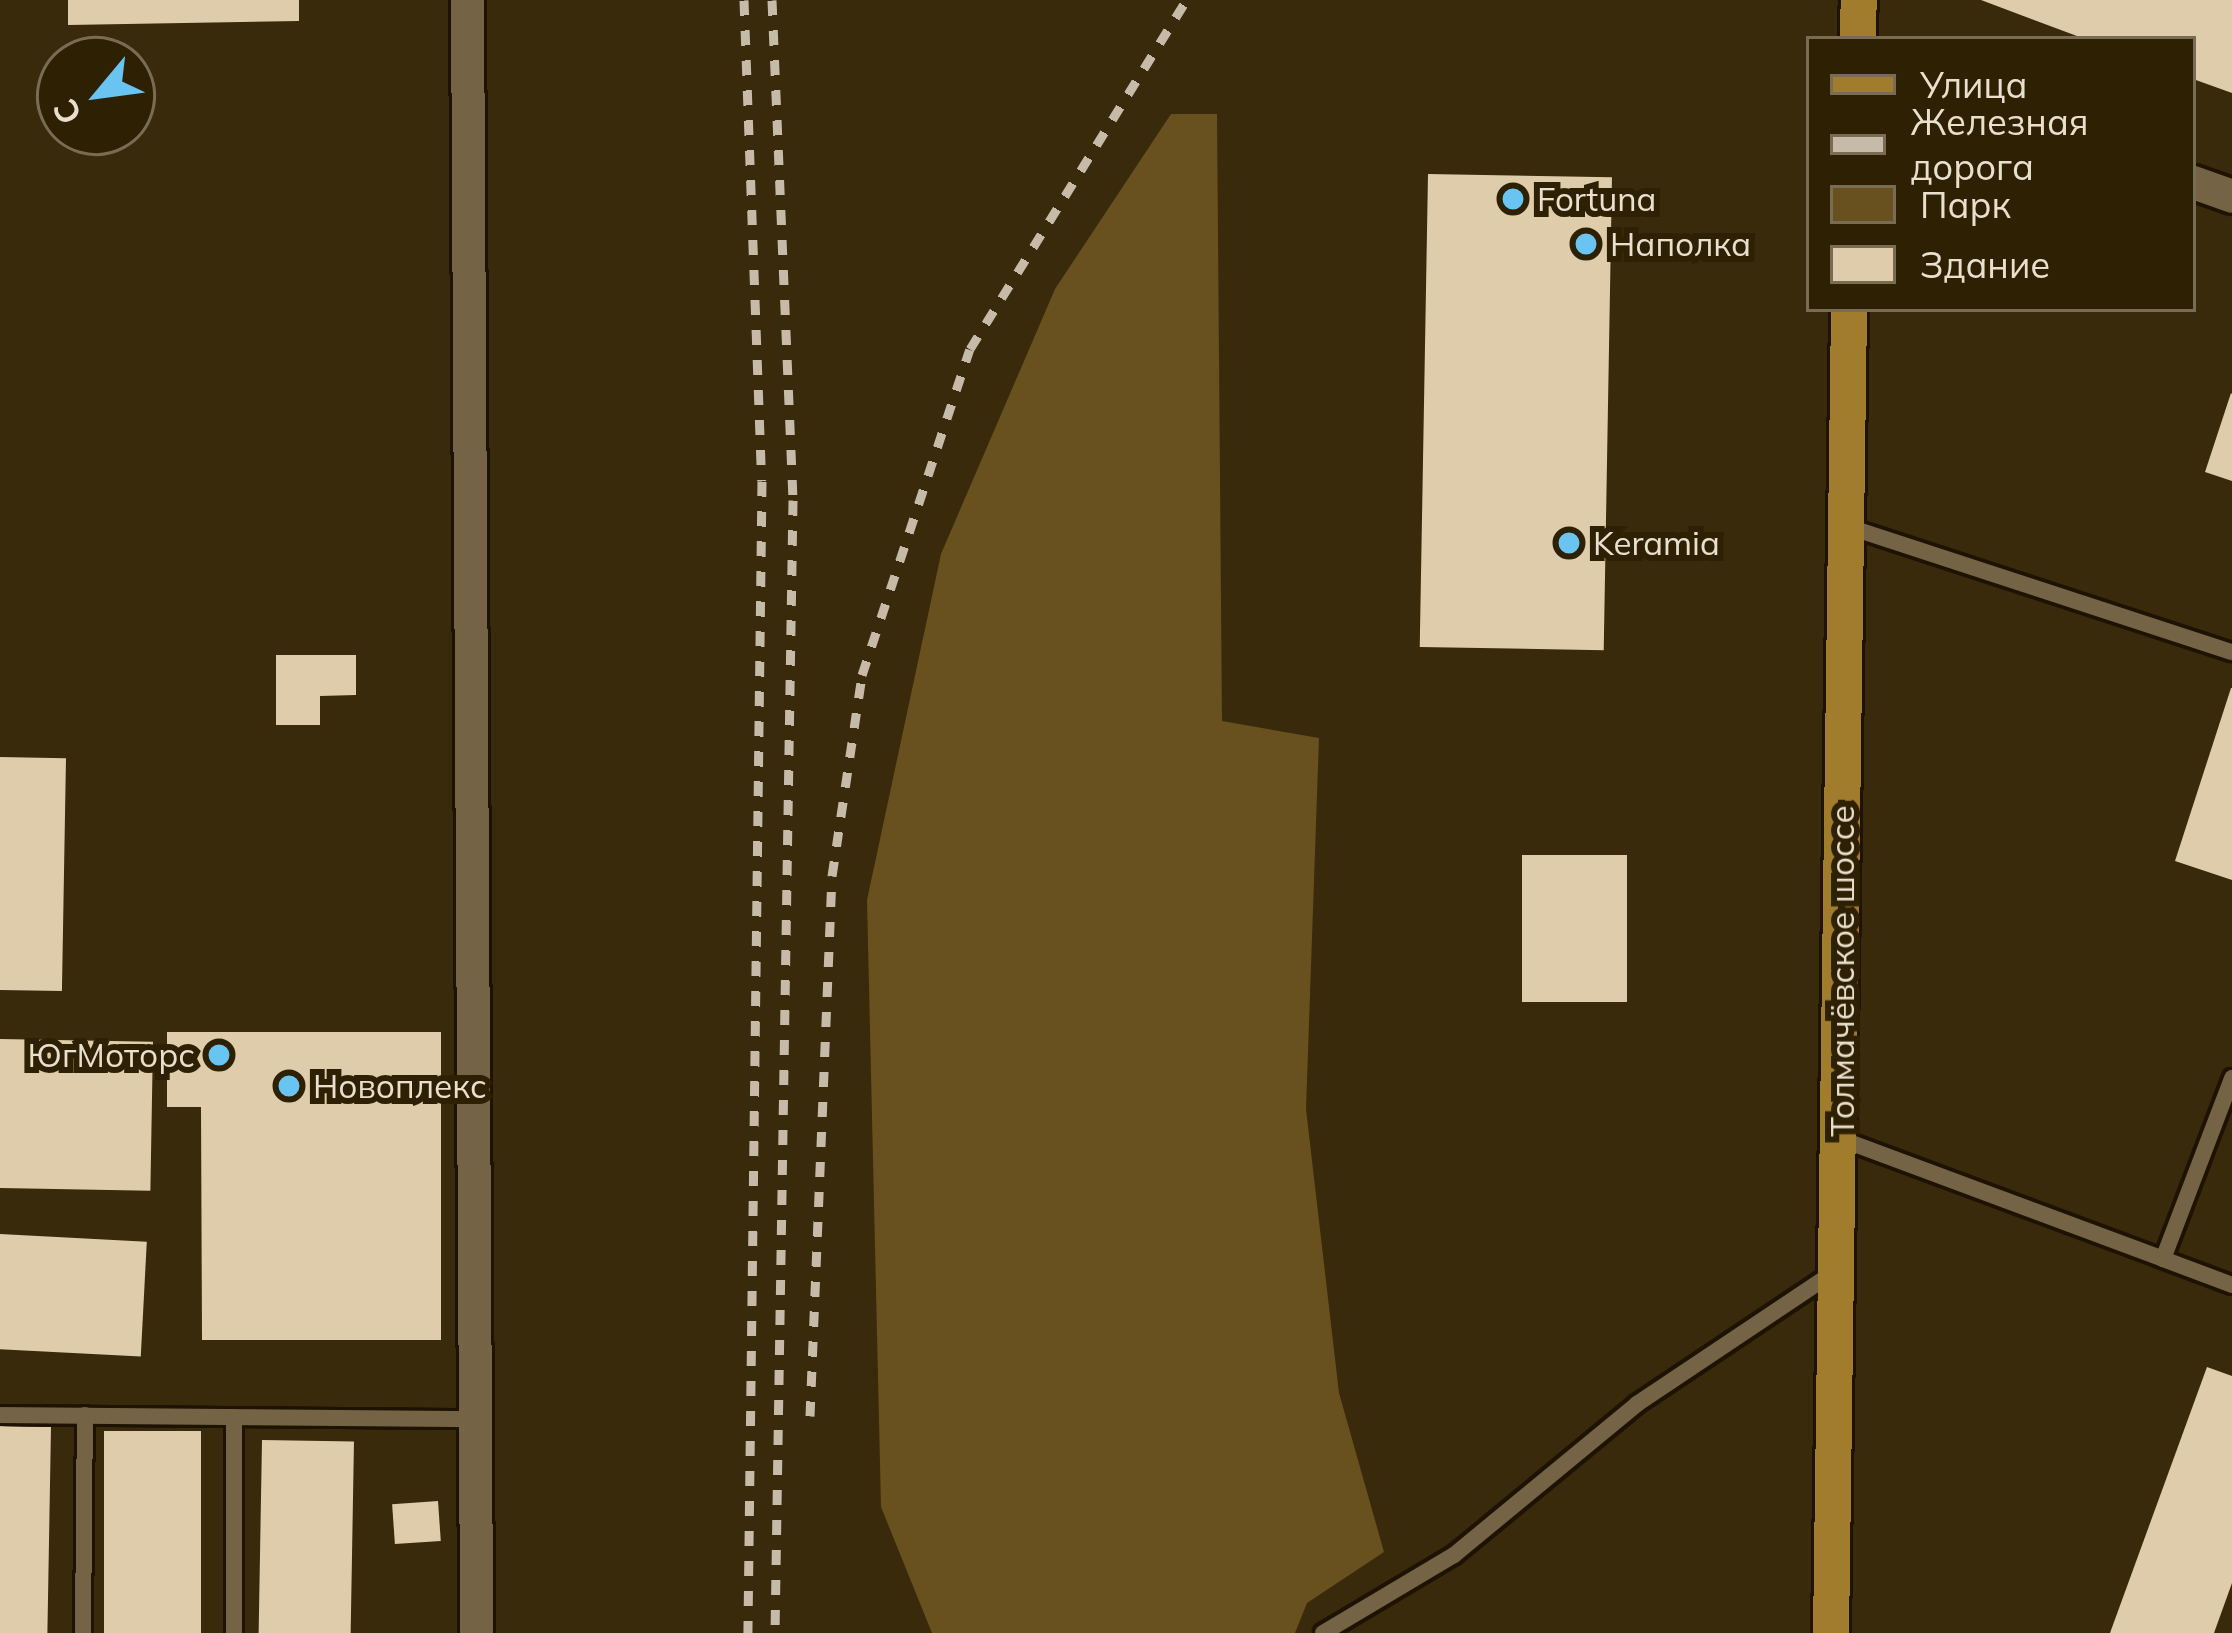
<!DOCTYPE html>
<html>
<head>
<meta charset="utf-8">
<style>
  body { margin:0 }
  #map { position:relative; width:2232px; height:1633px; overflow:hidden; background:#392a0b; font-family:Mulish,sans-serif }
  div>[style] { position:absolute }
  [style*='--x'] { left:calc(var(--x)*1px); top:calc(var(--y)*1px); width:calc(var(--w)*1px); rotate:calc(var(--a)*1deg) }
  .green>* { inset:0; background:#69501f }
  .building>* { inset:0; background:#dfccab; transform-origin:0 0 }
  .roads { filter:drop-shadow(3px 0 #1e1300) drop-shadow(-3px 0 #1e1300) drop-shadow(0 3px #1e1300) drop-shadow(0 -3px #1e1300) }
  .service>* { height:16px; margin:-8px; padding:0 8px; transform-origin:8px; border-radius:8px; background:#746344 }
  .minor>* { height:33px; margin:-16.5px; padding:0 16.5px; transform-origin:16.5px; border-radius:16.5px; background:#746344 }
  .primary>* { height:36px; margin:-18px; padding:0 18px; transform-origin:18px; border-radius:18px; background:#a07c2c }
  .rail>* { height:9px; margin-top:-4.5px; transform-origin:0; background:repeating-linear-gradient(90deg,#c6bba8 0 15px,transparent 0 30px) }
  .dots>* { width:33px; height:33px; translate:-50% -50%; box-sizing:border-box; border:6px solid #2e2002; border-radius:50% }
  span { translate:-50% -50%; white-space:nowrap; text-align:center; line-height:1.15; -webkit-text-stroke:12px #2e2002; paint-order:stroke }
  .poi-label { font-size:33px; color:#e9dfcf }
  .left { translate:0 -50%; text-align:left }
  .right { translate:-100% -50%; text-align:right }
  .street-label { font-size:33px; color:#e9dfcf }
  .legend { position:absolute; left:1806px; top:36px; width:390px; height:276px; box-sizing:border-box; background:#2e2002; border:3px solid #796c54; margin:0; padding:15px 21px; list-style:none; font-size:36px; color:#e9dfcf }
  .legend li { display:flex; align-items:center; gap:24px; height:60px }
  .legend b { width:60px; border:3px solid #796c54 }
  .north { position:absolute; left:36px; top:36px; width:120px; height:120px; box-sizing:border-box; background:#2e2002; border:3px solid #796c54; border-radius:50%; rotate:241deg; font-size:33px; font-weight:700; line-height:48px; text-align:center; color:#e9dfcf }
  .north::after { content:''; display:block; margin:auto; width:42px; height:54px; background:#69c4f1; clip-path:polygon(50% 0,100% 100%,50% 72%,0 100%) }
</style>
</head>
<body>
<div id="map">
  <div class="green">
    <div style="clip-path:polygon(1171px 114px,1217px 114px,1222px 721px,1319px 738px,1306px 1109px,1339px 1393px,1384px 1552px,1307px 1603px,1295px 1633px,932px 1633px,881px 1507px,867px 900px,941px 554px,1055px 289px)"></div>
  </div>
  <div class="building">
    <div style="clip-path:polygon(68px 0,299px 0,299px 21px,68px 25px)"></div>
    <div style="clip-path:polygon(1981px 0,2232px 0,2232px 93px,2193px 79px,2193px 39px,2085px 39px)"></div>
    <div style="left:1428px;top:174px;width:184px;height:473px;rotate:1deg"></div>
    <div style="clip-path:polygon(2231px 393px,2232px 394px,2232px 481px,2205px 472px)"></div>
    <div style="clip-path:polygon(276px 655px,356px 655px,356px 695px,320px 696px,320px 725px,276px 725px)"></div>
    <div style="clip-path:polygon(2231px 688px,2232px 688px,2232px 880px,2175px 861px)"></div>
    <div style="left:0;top:757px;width:66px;height:233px;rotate:1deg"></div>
    <div style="left:1522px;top:855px;width:105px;height:147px"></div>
    <div style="clip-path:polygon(167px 1032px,441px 1032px,441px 1340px,202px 1340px,201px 1107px,167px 1107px)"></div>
    <div style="left:0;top:1039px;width:153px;height:149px;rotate:1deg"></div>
    <div style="left:0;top:1234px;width:147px;height:115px;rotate:3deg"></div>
    <div style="clip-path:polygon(2207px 1367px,2232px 1376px,2232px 1583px,2214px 1633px,2110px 1633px)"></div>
    <div style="left:0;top:1426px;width:51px;height:207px;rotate:1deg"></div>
    <div style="left:104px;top:1431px;width:97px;height:202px"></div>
    <div style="left:262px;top:1440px;width:92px;height:193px;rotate:1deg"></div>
    <div style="left:438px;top:1501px;width:40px;height:46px;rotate:86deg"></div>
  </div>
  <div class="roads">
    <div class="service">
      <div style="--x:1846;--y:526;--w:406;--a:18.1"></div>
      <div style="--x:1841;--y:1139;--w:344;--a:20.4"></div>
      <div style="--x:2163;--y:1259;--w:194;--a:-69.1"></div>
      <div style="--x:2163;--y:1259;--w:74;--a:20.6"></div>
      <div style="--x:0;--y:1415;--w:474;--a:0.5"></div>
      <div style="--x:83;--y:1633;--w:218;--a:-89.5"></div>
      <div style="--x:234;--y:1633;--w:216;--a:-90"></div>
      <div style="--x:1323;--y:1633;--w:152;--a:-30.8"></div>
      <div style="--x:1454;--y:1555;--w:237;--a:-39.5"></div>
      <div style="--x:1637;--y:1404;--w:239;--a:-33.8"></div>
    </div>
    <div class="minor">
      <div style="--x:467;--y:0;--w:1633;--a:89.68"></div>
      <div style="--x:2193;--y:182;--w:41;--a:19.7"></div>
    </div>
    <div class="primary">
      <div style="--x:1858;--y:39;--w:39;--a:-89"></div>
      <div style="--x:1831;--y:1633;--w:1324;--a:-89.22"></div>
    </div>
  </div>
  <div class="rail">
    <div style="--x:744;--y:0;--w:481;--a:87.9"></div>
    <div style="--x:762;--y:481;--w:1152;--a:90.7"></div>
    <div style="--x:772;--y:0;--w:500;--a:87.59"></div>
    <div style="--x:793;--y:500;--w:1133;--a:90.91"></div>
    <div style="--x:810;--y:1416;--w:540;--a:-87.67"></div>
    <div style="--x:832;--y:876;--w:203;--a:-81.5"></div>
    <div style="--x:862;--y:675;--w:343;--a:-71.7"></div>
    <div style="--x:970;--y:349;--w:410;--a:-58.2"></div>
  </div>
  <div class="dots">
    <div style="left:1513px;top:199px;background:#69c4f1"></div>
    <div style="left:1586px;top:244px;background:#69c4f1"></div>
    <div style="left:1569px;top:543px;background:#69c4f1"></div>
    <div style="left:219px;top:1055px;background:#69c4f1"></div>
    <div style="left:289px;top:1086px;background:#69c4f1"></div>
  </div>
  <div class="poi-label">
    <span class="left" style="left:1537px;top:199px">Fortuna</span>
    <span class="left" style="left:1610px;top:244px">Наполка</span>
    <span class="left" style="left:1593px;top:543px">Keramia</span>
    <span class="right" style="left:195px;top:1055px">ЮгМоторс</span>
    <span class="left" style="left:313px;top:1086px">Новоплекс</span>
  </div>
  <div class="street-label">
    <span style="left:1842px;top:971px;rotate:-90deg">Толмачёвское шоссе</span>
  </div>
  <ul class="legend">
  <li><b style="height:15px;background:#a07c2c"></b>Улица</li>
  <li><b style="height:15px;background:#c6bba8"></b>Железная дорога</li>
  <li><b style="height:33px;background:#69501f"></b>Парк</li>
  <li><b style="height:33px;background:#dfccab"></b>Здание</li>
  </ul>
  <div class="north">С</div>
</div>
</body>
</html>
